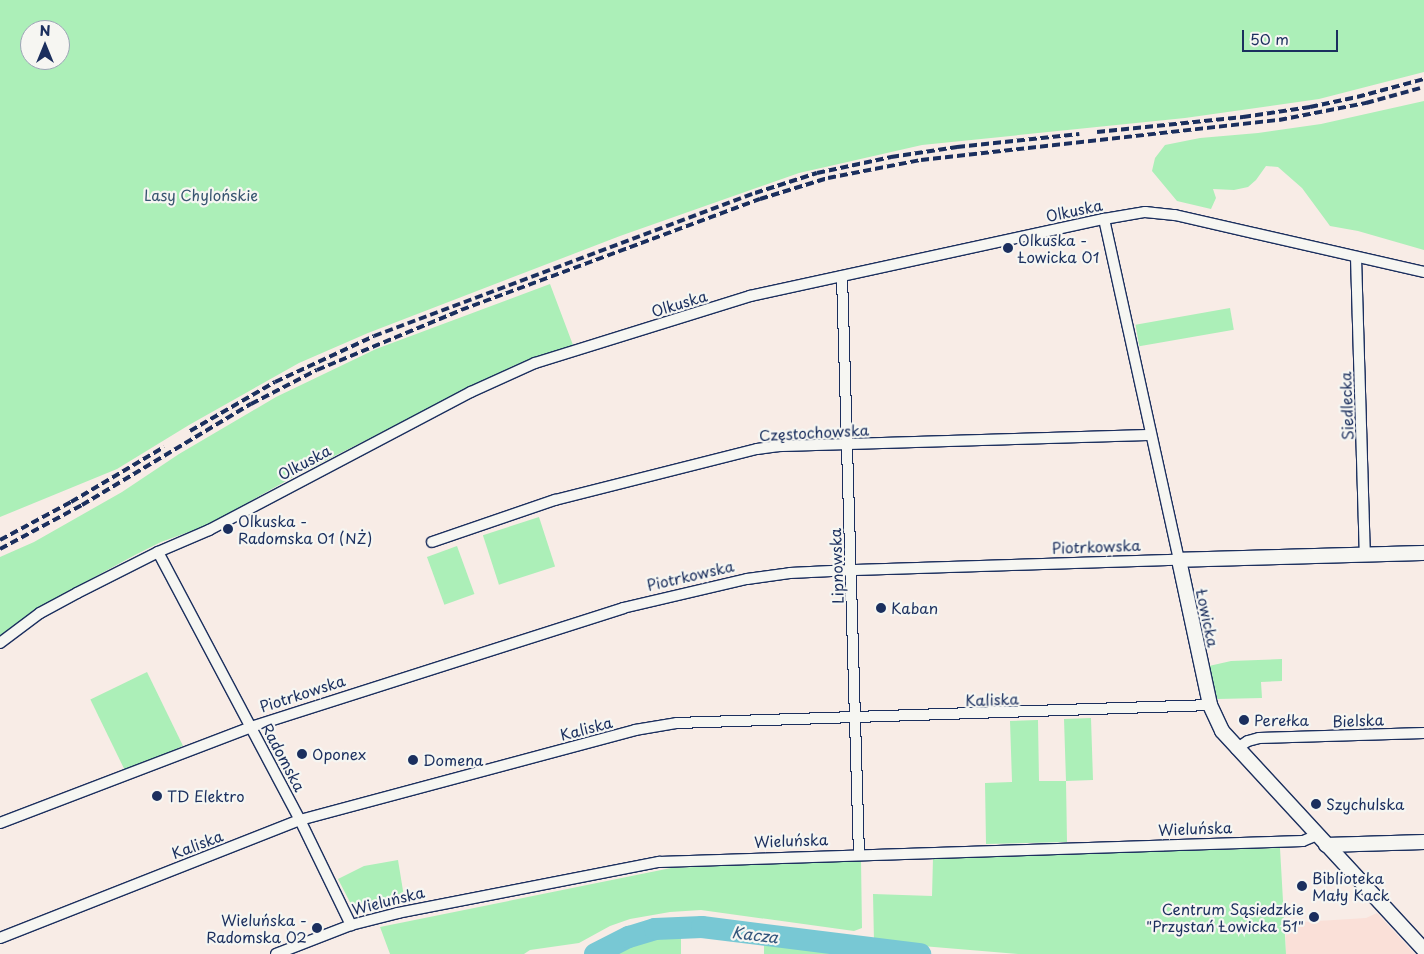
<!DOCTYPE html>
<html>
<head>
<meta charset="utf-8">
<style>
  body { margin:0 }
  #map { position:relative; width:1424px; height:954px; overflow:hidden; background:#f8ece6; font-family:"Playpen Sans",sans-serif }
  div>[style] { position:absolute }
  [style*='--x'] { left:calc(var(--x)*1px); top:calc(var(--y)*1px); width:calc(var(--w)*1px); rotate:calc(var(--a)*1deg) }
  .built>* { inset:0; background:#fae0d8 }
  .green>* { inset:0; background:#acefb8; transform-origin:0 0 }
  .river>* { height:22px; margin:-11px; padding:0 11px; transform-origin:11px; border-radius:11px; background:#78c8d4 }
  .roads { filter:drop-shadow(1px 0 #1b2f5e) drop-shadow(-1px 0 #1b2f5e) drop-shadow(0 1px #1b2f5e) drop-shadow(0 -1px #1b2f5e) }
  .street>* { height:10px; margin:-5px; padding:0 5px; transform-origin:5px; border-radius:5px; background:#f6f6f2 }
  .secondary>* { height:14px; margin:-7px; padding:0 7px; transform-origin:7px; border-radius:7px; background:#f6f6f2 }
  .rail>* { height:4px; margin-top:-2px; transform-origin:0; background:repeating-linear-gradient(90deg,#1b2f5e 0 8px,transparent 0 12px) }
  .dots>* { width:14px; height:14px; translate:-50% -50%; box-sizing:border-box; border:2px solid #f6f6f2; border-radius:50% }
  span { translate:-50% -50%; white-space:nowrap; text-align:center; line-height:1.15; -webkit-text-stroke:4.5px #f6f6f2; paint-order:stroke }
  .park-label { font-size:15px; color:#385570 }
  .street-label { font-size:15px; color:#1b2f5e }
  .poi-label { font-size:15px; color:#1b2f5e }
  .left { translate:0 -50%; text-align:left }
  .right { translate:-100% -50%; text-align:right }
  .water-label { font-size:16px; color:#32557c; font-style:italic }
  .north { position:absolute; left:20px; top:20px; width:50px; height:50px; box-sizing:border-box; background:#f6f6f2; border:1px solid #9ea6b7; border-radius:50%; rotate:0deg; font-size:14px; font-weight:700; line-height:20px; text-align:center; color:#1b2f5e }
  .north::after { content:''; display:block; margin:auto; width:18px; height:22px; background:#1b2f5e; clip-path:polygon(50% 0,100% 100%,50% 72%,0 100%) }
  .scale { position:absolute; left:1242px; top:30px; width:96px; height:22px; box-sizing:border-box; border:2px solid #1b2f5e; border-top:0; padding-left:6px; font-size:15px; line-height:18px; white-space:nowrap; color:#1b2f5e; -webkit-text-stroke:4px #f6f6f2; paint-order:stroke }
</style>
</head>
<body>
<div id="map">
  <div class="built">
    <div style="clip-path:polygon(1377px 913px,1415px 954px,1286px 954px,1285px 923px,1366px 918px)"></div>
  </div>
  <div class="green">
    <div style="clip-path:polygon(evenodd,0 0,1424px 0,1424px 72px,1319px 99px,1185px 118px,922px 145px,799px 173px,620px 236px,368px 333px,299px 363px,189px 425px,117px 469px,0 517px,0 0,30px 30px,60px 30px,60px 60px,30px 60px,30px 30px)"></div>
    <div style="clip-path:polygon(1424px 101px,1424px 250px,1358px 231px,1330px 226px,1302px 188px,1278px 167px,1266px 166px,1256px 180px,1248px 187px,1234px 190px,1213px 189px,1216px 198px,1211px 209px,1177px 201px,1152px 171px,1155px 158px,1165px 145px,1200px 138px,1258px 133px,1321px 124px)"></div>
    <div style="clip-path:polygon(550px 284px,573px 345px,513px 366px,295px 476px,208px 525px,161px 542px,135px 555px,43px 605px,0 636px,0 557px,34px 542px,122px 492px,179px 454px,276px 397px,376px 349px)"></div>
    <div style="left:1230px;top:308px;width:22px;height:96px;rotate:80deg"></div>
    <div style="left:539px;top:517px;width:52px;height:59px;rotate:72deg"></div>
    <div style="left:457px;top:546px;width:51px;height:32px;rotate:70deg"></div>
    <div style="clip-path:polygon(1282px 659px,1282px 681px,1261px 682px,1262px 698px,1217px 699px,1209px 666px,1231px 661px)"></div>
    <div style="left:147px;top:672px;width:82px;height:63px;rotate:64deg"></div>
    <div style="clip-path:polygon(1091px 718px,1093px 780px,1066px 781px,1067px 842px,986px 844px,985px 783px,1012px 782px,1010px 721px,1038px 720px,1039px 781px,1066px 781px,1064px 719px)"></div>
    <div style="clip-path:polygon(1280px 848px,1286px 954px,1018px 954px,874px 942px,873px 894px,932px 896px,933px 858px)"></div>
    <div style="clip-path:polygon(398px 860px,405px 903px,355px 912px,338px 879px,364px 866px)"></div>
    <div style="clip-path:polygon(861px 860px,862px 928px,854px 931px,701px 910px,670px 912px,630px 919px,610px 926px,579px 943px,530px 950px,524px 954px,390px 954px,380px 927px,671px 868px)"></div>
    <div style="clip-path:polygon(681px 935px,681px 954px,612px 954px,640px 941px)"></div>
    <div style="clip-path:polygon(764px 945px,844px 952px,844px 954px,764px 954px)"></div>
  </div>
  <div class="river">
    <div style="--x:595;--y:954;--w:38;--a:-27"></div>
    <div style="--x:629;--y:937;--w:27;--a:-17"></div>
    <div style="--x:655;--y:929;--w:47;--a:-2.4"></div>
    <div style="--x:702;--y:927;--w:220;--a:7.1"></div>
  </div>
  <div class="roads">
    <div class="street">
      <div style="--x:1356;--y:257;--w:297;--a:88.3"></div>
      <div style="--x:842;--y:276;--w:579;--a:88.32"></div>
      <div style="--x:432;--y:542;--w:130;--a:-18.9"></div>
      <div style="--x:555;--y:500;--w:208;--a:-14.2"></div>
      <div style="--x:757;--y:449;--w:22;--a:-8"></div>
      <div style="--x:779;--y:446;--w:372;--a:-1.7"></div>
      <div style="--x:158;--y:552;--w:303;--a:62.1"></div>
      <div style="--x:300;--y:820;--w:117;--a:64.1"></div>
      <div style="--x:0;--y:643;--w:50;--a:-36.9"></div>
      <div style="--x:40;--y:613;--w:42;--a:-28.4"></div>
      <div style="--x:77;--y:593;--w:91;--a:-26.8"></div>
      <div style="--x:158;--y:552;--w:56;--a:-23.3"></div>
      <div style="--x:209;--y:530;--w:296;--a:-27.8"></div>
      <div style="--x:471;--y:392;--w:70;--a:-24.4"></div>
      <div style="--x:535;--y:363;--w:225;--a:-17.3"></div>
      <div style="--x:750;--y:296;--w:362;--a:-12.3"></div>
      <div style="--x:1104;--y:219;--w:42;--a:-9.7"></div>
      <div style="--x:1145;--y:212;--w:30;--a:6"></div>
      <div style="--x:1175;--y:215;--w:255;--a:12.9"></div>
      <div style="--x:1236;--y:749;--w:14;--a:-34"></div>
      <div style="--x:1248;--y:741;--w:11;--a:-15"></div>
      <div style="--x:1259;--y:738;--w:165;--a:-1.7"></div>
      <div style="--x:0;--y:823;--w:269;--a:-20.9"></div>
      <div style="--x:251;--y:727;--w:391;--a:-17.7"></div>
      <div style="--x:623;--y:608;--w:127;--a:-13.2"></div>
      <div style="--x:747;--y:579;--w:43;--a:-7.9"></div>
      <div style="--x:790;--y:573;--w:62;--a:-2.8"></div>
      <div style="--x:852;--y:570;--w:327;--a:-1.8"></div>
      <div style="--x:1179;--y:560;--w:349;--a:-102.4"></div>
      <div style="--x:0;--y:938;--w:322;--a:-21.5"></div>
      <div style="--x:300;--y:820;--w:347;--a:-15"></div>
      <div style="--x:635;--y:730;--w:43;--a:-9.5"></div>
      <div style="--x:677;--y:723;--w:533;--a:-1.93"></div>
      <div style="--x:276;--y:954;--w:80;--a:-21.1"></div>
      <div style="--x:351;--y:925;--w:49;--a:-14.3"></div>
      <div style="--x:398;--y:913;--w:266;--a:-11.1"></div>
      <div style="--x:659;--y:862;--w:644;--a:-1.87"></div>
      <div style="--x:1303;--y:841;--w:15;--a:-23"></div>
    </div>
    <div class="secondary">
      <div style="--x:1424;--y:553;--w:245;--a:178.4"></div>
      <div style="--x:1179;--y:560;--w:148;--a:77.9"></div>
      <div style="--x:1210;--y:705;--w:29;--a:65"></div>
      <div style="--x:1222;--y:731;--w:298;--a:47.3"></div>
      <div style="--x:1326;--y:845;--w:98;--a:-1.8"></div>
    </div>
  </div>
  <div class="rail">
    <div style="--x:1097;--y:132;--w:147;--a:-5.9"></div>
    <div style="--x:1243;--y:117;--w:68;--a:-8.5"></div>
    <div style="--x:1310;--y:107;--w:48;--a:-12"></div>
    <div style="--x:1357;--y:97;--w:69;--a:-15"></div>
    <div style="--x:190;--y:431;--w:98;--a:-30"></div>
    <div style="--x:275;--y:382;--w:109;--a:-24.9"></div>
    <div style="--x:374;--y:336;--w:407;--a:-20.6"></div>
    <div style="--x:755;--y:193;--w:65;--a:-17.9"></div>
    <div style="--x:817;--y:173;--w:76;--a:-12.2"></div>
    <div style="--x:891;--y:157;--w:67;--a:-8.6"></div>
    <div style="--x:957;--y:147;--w:123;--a:-6.1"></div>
    <div style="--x:0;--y:540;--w:81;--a:-28.2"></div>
    <div style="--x:71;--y:502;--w:108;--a:-30.6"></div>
    <div style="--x:0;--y:549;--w:93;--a:-28.2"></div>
    <div style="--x:82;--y:505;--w:197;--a:-30.9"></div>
    <div style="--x:251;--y:404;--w:74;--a:-27.3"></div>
    <div style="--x:317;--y:370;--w:156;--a:-22.6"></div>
    <div style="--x:461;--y:310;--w:319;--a:-20.4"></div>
    <div style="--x:760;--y:199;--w:71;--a:-17.2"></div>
    <div style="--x:828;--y:178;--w:95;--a:-11"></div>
    <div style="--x:921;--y:160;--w:360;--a:-6.4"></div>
    <div style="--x:1279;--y:120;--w:89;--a:-11.1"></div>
    <div style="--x:1366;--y:103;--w:60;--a:-15.4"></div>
  </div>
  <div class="dots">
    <div style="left:1008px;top:248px;background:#1b2f5e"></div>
    <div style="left:228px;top:529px;background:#1b2f5e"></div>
    <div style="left:881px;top:608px;background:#1b2f5e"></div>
    <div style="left:1244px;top:720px;background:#1b2f5e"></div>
    <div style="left:302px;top:754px;background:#1b2f5e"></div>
    <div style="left:413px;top:760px;background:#1b2f5e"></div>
    <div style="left:157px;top:796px;background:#1b2f5e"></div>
    <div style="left:1316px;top:804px;background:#1b2f5e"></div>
    <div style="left:1302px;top:886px;background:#1b2f5e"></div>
    <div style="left:1314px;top:917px;background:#1b2f5e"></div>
    <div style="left:317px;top:928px;background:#1b2f5e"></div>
  </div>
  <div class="park-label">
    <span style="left:201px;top:195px">Lasy Chylońskie</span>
  </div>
  <div class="street-label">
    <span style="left:1074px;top:210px;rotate:-12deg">Olkuska</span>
    <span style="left:679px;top:303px;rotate:-17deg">Olkuska</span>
    <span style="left:1346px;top:406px;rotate:-92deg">Siedlecka</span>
    <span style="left:814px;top:432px;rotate:-3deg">Częstochowska</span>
    <span style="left:304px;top:462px;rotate:-28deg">Olkuska</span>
    <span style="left:1096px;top:546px;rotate:-2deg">Piotrkowska</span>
    <span style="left:836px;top:566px;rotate:-92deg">Lipnowska</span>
    <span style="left:690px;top:575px;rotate:-13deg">Piotrkowska</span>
    <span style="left:1208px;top:618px;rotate:78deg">Łowicka</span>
    <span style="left:302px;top:693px;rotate:-18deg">Piotrkowska</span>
    <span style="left:992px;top:699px;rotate:-2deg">Kaliska</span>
    <span style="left:1358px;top:720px;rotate:-2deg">Bielska</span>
    <span style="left:586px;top:728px;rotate:-15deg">Kaliska</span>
    <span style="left:284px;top:757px;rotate:62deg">Radomska</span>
    <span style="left:1195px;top:828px;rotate:-2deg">Wieluńska</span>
    <span style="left:791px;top:840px;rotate:-2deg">Wieluńska</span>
    <span style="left:197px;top:844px;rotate:-21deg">Kaliska</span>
    <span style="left:388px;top:900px;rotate:-14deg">Wieluńska</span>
  </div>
  <div class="poi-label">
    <span class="left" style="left:1018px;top:248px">Olkuska -<br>Łowicka 01</span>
    <span class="left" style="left:238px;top:529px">Olkuska -<br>Radomska 01 (NŻ)</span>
    <span class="left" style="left:891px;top:608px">Kaban</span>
    <span class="left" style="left:1254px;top:720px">Perełka</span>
    <span class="left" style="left:312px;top:754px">Oponex</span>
    <span class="left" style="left:423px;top:760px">Domena</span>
    <span class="left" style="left:167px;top:796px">TD Elektro</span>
    <span class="left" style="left:1326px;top:804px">Szychulska</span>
    <span class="left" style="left:1312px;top:886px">Biblioteka<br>Mały Kack</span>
    <span class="right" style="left:1304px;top:917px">Centrum Sąsiedzkie<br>"Przystań Łowicka 51"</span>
    <span class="right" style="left:307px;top:928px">Wieluńska -<br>Radomska 02</span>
  </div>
  <div class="water-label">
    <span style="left:755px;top:934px;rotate:7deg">Kacza</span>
  </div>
  <div class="north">N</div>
  <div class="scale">50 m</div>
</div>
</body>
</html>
